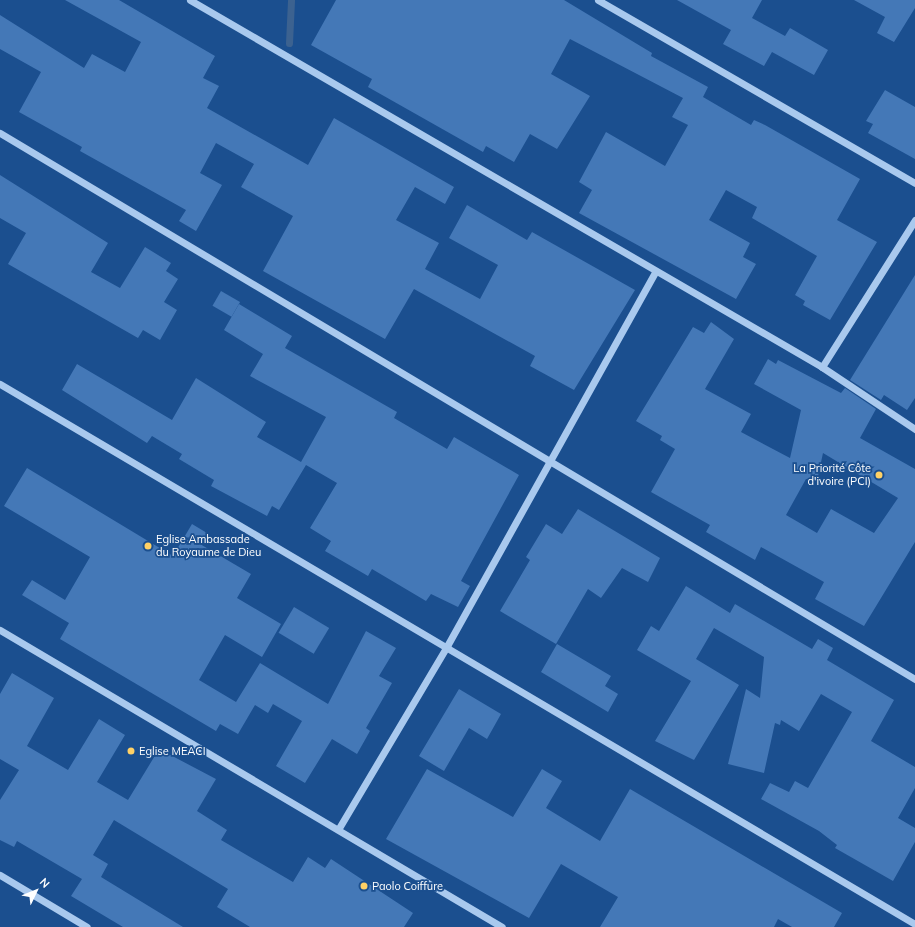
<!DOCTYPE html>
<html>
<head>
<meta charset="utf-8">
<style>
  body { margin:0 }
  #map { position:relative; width:915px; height:927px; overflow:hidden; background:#1b4f8f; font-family:Mulish,sans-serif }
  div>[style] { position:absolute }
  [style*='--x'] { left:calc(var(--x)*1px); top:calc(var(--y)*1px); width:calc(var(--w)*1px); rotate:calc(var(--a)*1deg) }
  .stream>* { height:7px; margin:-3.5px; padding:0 3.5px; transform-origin:3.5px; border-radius:3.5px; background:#3c6290 }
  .building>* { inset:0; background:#4478b7; transform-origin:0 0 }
  .minor>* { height:7px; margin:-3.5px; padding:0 3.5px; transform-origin:3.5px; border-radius:3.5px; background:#a9c9ee }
  .dots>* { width:11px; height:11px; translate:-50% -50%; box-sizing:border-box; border:2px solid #1b4f8f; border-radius:50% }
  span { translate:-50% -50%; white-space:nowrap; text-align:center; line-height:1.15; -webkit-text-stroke:3.5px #1b4f8f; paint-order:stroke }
  .poi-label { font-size:11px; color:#fff }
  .right { translate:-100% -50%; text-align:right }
  .left { translate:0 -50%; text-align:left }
  .north { position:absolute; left:16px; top:871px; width:40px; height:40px; -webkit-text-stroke:3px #1b4f8f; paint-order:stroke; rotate:47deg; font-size:11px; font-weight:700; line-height:16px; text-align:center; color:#fff }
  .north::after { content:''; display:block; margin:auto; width:14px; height:18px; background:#fff; clip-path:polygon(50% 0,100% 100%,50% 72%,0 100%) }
</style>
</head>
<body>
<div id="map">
  <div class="stream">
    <div style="--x:289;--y:43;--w:43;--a:-87.3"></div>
  </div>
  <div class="building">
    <div style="clip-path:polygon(65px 0,119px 0,215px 56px,203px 78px,219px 86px,207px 108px,308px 165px,334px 118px,454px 187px,445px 204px,415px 187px,396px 220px,439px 243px,425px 269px,480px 299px,498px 265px,449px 238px,467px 205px,527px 240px,532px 232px,635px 290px,574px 390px,530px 366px,535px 356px,414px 289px,385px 339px,263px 271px,293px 216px,241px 187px,254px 164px,216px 143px,200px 173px,222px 185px,196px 231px,179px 221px,186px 210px,80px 151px,82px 147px,19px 112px,41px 72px,0 49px,0 15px,84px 68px,92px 54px,125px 72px,141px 42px)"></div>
    <div style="clip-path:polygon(336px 0,564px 0,652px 53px,651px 56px,708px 87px,703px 97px,751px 125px,754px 120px,765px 125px,860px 179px,837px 220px,877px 242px,830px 320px,803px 305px,805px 301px,795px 295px,817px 256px,752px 218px,757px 207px,726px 190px,709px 220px,750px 243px,743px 257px,756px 264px,736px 299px,579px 213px,592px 190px,579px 182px,606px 132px,665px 166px,688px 125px,672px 117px,683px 98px,570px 39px,551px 74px,590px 96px,557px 149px,530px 134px,514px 162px,486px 146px,483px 152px,368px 87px,372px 79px,311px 45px)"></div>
    <div style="clip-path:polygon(677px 0,762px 0,752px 18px,785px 36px,790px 28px,828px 50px,814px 75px,772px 52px,764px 66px,723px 44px,731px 30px)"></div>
    <div style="clip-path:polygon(854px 0,915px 0,915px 8px,894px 42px,877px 33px,885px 17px)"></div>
    <div style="clip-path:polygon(885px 90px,915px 107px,915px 159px,868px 133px,873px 124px,866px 121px)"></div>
    <div style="clip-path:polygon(0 175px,108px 243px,91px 272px,120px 288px,145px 247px,171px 263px,166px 271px,178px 279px,164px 302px,177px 310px,160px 340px,143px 330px,138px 338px,8px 264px,26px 233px,0 218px)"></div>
    <div style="clip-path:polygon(915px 275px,915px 398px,907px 410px,884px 395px,881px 400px,850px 380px)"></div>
    <div style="left:221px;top:291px;width:22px;height:17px;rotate:30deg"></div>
    <div style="clip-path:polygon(239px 304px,292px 336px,285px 348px,397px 412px,394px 418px,447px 449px,454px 437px,519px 475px,461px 581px,470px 586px,458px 607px,431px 594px,426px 601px,372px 569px,368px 576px,325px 551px,331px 541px,310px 528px,337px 483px,306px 465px,279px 510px,272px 506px,267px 516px,211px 486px,214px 480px,179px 459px,182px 454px,152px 436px,147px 443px,62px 390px,77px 364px,172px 420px,196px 378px,266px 422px,257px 437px,301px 462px,326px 417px,250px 376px,263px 354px,224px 330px)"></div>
    <div style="clip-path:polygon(evenodd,711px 322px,734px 339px,705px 389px,751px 414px,741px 432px,790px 458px,801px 410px,754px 384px,768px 359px,776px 364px,778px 360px,841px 393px,845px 388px,876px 409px,860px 438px,915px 469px,915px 542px,864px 626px,815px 599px,824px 582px,761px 547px,755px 560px,706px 532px,710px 525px,651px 492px,675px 449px,660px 440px,662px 436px,636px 421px,693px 327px,704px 333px,711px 322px,823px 453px,898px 498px,874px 533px,831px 509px,817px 533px,786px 515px,806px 479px,817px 481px,823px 453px)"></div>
    <div style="clip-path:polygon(27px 468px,173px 556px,192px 524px,207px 533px,200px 544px,251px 574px,237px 598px,281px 624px,262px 657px,225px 635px,199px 680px,236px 702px,260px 663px,328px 704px,366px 631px,396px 648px,379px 676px,392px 683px,366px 728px,370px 731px,357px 754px,332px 739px,305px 783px,276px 766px,302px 721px,273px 704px,268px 713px,255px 705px,238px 734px,220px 724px,216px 731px,60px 639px,69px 623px,22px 595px,32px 580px,65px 600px,90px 557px,4px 506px)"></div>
    <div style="clip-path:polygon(578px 509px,660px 558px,648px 582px,622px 568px,601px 598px,588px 589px,556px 644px,500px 611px,530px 560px,526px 557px,546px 524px,562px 534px)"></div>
    <div style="clip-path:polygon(686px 586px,730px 613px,735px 604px,812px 649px,818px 639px,833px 648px,827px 660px,894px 700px,871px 741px,915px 767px,915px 788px,898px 818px,915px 828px,915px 842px,893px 881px,835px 848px,837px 845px,819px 831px,761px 799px,770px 783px,789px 792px,795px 781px,808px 788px,852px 712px,821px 694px,799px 731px,781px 720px,780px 725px,775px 723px,764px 773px,728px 764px,746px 689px,760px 698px,764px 657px,714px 628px,696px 659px,739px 685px,694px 760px,655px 741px,691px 681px,637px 650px,651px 626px,659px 631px)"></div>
    <div style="left:294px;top:607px;width:41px;height:30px;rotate:31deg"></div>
    <div style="clip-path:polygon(557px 644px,611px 676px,605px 686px,618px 694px,608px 712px,541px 672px)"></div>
    <div style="clip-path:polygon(12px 673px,54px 698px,27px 746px,68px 770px,99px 719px,125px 735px,97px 782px,128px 800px,159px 749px,216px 779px,197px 811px,227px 830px,221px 840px,293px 882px,308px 857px,325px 868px,331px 859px,413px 913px,404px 927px,250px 927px,217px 907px,228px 889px,114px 820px,93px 855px,108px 864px,101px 877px,183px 927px,123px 927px,71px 896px,82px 879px,17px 841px,14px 847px,0 840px,0 800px,19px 770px,0 759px,0 694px)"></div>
    <div style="clip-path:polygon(459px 689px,501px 714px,487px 739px,469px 728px,444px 771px,419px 756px)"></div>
    <div style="clip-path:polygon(427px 769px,513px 817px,542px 769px,562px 781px,546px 808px,600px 841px,630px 789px,842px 913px,834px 927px,792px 927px,778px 919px,774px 927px,600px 927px,618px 897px,561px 864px,529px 918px,386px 839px)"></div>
  </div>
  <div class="minor">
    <div style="--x:190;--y:0;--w:731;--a:30.14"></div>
    <div style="--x:822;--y:367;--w:112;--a:33.7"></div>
    <div style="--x:598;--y:0;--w:366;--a:30"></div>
    <div style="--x:0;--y:133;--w:1066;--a:30.83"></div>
    <div style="--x:822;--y:367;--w:174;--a:-57.7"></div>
    <div style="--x:0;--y:384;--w:1062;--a:30.55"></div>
    <div style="--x:0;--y:630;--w:583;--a:30.61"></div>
    <div style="--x:339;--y:828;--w:212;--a:-59.3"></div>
    <div style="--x:447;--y:646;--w:428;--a:-60.9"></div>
    <div style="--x:0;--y:875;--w:101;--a:30.9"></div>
  </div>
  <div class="dots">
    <div style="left:879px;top:475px;background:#ffd166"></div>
    <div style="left:148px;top:546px;background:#ffd166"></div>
    <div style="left:131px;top:751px;background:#ffd166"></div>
    <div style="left:364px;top:886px;background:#ffd166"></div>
  </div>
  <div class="poi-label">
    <span class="right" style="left:871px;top:475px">La Priorité Côte<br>d'ivoire (PCI)</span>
    <span class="left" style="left:156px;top:546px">Eglise Ambassade<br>du Royaume de Dieu</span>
    <span class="left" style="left:139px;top:751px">Eglise MEACI</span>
    <span class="left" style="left:372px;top:886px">Paolo Coiffure</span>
  </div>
  <div class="north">N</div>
</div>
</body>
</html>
